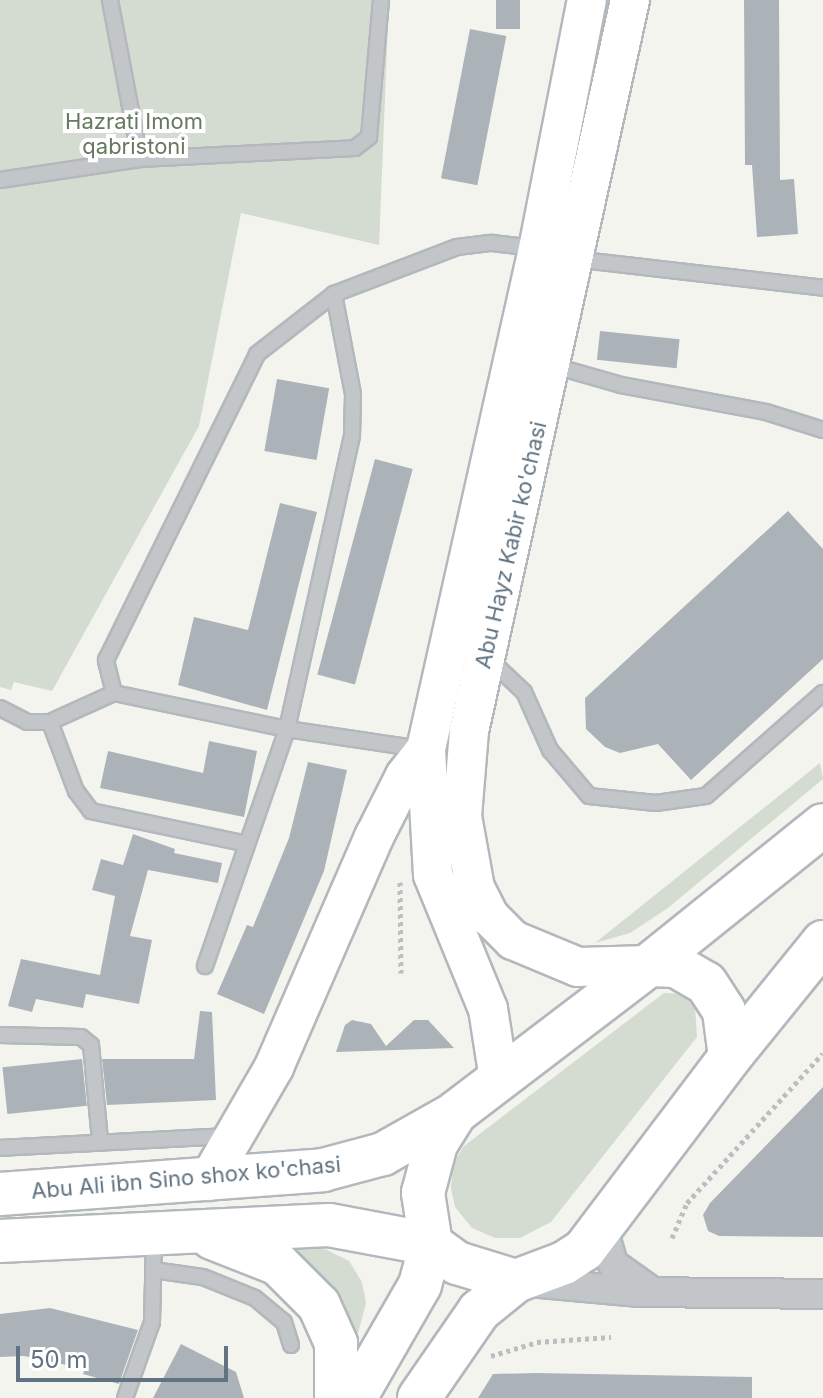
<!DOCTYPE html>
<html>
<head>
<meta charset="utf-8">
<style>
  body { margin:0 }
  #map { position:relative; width:823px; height:1398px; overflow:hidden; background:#f4f4ef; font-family:Inter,sans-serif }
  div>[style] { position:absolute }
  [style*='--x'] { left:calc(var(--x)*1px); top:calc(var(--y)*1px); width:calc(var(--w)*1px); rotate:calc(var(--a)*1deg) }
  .green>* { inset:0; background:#d4dbd0 }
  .building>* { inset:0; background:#abb3b8; transform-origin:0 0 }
  .path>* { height:5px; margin-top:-2.5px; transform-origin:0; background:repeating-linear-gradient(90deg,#bcbec0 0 4px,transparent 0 8px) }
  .roads { filter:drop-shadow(2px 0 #b2b8bc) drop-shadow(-2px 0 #b2b8bc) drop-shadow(0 2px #b2b8bc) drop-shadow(0 -2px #b2b8bc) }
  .service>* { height:14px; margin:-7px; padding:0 7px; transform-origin:7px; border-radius:7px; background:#c3c6c9 }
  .minor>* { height:28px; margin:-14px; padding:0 14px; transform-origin:14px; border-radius:14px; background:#c3c6c9 }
  .secondary>* { height:38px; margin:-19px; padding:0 19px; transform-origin:19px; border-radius:19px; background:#fff }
  .primary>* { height:42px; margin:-21px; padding:0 21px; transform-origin:21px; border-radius:21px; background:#fff }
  span { translate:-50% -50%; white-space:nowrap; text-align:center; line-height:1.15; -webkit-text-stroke:8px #fff; paint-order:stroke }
  .park-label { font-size:22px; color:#657960 }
  .street-label { font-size:22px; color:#617382 }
  .scale { position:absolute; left:16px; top:1346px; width:212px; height:36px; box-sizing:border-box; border:4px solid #617382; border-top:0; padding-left:10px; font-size:24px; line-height:28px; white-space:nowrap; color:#617382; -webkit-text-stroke:6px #fff; paint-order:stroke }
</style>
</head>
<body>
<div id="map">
  <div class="green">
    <div style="clip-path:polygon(0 0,389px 0,379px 245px,241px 213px,199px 426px,52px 691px,14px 682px,11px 690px,0 687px)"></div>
    <div style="clip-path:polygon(820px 763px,823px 779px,668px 908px,630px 933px,595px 943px)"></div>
    <div style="clip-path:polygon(664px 993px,683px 994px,695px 1007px,697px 1037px,551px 1222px,520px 1238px,495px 1238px,472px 1228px,455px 1207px,451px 1188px,453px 1164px,464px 1146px)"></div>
    <div style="clip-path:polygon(280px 1247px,325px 1249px,349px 1261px,362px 1282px,366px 1303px,356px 1341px)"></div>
  </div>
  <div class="building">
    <div style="left:496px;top:0;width:24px;height:29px"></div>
    <div style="clip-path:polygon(744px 0,779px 0,780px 180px,794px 179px,798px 234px,757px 237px,752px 165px,745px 165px)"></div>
    <div style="left:470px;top:29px;width:37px;height:152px;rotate:11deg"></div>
    <div style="left:600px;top:331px;width:80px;height:29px;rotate:6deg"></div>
    <div style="left:277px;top:379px;width:53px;height:73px;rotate:10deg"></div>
    <div style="left:375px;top:459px;width:39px;height:223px;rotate:15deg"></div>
    <div style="clip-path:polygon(280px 503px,317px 512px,267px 710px,178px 685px,194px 617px,248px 630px)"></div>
    <div style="clip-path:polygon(788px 511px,823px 549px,823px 659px,691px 780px,658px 744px,620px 753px,605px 747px,586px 729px,585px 698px)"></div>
    <div style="clip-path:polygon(209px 741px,257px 751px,244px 817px,100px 788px,108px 751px,203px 773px)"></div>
    <div style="clip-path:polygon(308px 762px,347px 770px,324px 871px,264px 1014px,217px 994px,247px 925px,253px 927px,289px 838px)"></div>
    <div style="clip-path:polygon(133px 834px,175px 849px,174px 853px,222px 863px,218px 883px,148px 870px,130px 936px,152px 940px,139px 1004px,86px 994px,83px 1008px,36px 999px,32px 1012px,8px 1006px,21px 959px,100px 975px,115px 896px,92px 890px,101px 859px,123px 865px)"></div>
    <div style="clip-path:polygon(200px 1011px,212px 1012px,216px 1100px,107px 1105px,102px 1059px,194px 1059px)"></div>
    <div style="clip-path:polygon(352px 1020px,371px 1024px,386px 1046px,414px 1020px,428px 1020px,454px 1048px,336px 1052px,345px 1025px)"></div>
    <div style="left:82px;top:1059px;width:47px;height:80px;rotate:84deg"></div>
    <div style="clip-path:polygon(823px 1087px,823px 1237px,719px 1236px,708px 1231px,703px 1215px,710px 1203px)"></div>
    <div style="clip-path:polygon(50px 1308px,138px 1330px,119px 1384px,83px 1374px,85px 1369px,24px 1356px,0 1357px,0 1314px)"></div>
    <div style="clip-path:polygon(181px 1344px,236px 1372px,244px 1398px,153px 1398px)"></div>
    <div style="clip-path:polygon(536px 1373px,752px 1377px,752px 1398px,478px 1398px,493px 1374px)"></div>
  </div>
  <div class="path">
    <div style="--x:400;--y:882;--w:91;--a:89.4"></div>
    <div style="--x:672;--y:1238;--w:38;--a:-67"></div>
    <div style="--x:687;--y:1203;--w:202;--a:-47.8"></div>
    <div style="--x:491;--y:1356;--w:48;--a:-16.9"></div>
    <div style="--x:537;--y:1342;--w:74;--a:-3.9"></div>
  </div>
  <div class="roads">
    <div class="service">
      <div style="--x:140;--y:159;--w:215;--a:-2.9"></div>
      <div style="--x:355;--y:148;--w:18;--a:-38"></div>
      <div style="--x:369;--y:137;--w:138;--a:-85"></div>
      <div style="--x:0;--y:180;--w:142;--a:-8.5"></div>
      <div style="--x:140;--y:159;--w:162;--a:-100.7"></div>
      <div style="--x:574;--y:259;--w:251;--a:6.6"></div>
      <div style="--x:551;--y:365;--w:73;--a:15.9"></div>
      <div style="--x:621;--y:385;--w:147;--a:10.5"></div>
      <div style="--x:766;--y:412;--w:60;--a:17.5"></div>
      <div style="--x:488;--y:658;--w:50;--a:43.4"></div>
      <div style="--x:524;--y:692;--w:64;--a:65.9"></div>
      <div style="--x:550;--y:750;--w:60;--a:49.7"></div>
      <div style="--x:589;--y:796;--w:67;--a:6"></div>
      <div style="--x:656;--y:803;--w:50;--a:-8"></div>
      <div style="--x:706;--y:796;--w:156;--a:-41.4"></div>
      <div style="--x:114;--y:693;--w:34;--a:-104"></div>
      <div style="--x:106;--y:660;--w:341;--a:-63.7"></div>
      <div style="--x:257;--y:354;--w:98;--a:-37.9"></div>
      <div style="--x:334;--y:294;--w:132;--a:-20.9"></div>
      <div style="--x:457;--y:247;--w:35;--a:-7"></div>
      <div style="--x:492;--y:243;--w:44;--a:6.5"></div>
      <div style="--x:0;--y:708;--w:30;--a:27"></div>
      <div style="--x:27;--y:722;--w:23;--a:0"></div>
      <div style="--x:50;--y:722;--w:70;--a:-24.4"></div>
      <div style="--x:114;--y:693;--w:177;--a:11.8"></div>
      <div style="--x:287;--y:729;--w:135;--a:8.5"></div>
      <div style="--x:50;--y:722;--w:74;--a:69.4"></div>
      <div style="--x:76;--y:791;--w:25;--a:53"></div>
      <div style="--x:91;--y:811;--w:159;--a:11.9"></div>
      <div style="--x:205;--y:966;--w:251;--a:-70.9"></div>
      <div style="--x:287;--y:729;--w:300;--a:-77.5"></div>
      <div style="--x:352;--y:436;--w:42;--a:-88.6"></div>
      <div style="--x:353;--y:394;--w:102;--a:-100.8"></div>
      <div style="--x:0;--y:1035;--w:81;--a:1.4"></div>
      <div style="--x:81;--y:1037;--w:13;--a:39"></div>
      <div style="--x:91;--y:1045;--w:96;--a:84.6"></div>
      <div style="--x:0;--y:1148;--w:231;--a:-3"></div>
      <div style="--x:153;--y:1270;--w:50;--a:8"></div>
      <div style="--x:203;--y:1277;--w:56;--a:22"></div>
      <div style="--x:255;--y:1298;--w:38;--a:40"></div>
      <div style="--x:284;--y:1322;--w:24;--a:73"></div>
      <div style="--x:125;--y:1398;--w:81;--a:-70.4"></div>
      <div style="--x:152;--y:1322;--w:83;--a:-88.6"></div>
    </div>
    <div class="minor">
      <div style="--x:602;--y:1225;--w:41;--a:74.2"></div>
      <div style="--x:613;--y:1264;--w:47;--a:35.4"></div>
      <div style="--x:529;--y:1282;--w:109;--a:5.2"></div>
      <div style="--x:638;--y:1292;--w:185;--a:0.6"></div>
    </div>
    <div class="secondary">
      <div style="--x:630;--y:0;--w:749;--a:102.42"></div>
      <div style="--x:469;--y:731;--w:85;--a:94.7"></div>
      <div style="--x:462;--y:816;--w:73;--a:79.8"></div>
      <div style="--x:475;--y:888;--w:33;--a:63"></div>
      <div style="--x:490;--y:917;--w:33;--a:45"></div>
      <div style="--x:513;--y:940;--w:70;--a:22.6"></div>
      <div style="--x:578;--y:967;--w:71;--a:-1.6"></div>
      <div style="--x:499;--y:1079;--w:71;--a:-98.9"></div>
      <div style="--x:488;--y:1009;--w:145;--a:-112.3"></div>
      <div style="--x:433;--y:875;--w:126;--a:-93.2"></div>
      <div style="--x:426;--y:749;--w:512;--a:-77.37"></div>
      <div style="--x:538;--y:249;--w:254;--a:-78.9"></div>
      <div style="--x:208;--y:1181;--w:132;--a:-59.9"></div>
      <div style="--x:274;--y:1067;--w:251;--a:-66.5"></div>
      <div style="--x:374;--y:837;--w:68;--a:-63.1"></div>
      <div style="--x:405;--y:776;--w:34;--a:-52"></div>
    </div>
    <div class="primary">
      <div style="--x:649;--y:965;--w:27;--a:2"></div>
      <div style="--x:676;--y:966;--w:34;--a:30"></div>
      <div style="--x:706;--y:983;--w:33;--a:57"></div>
      <div style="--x:724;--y:1011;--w:46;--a:82.6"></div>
      <div style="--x:730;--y:1057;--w:242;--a:127.1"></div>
      <div style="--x:584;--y:1250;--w:24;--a:147"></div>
      <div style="--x:564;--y:1263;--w:51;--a:159.4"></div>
      <div style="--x:516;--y:1281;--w:62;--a:-163"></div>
      <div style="--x:457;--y:1263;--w:32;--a:-144"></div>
      <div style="--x:431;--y:1244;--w:52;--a:-98.9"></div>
      <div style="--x:423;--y:1193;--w:51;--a:-75.1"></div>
      <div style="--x:436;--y:1144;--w:36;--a:-58"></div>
      <div style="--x:455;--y:1113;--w:244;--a:-37.3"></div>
      <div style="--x:649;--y:965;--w:223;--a:-38.8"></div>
      <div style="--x:730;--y:1057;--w:148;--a:-51"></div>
      <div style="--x:0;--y:1194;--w:324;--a:-4.2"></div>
      <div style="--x:323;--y:1170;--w:62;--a:-14.9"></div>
      <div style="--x:383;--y:1154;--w:81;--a:-29.4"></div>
      <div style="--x:212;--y:1238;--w:71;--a:21.5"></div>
      <div style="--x:278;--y:1264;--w:58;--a:45"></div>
      <div style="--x:319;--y:1305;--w:42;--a:65.9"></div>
      <div style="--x:336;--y:1343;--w:55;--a:90"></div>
      <div style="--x:0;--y:1241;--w:329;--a:-2.8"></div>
      <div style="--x:329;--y:1225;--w:104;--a:10.6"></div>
      <div style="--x:355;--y:1398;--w:130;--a:-60.1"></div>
      <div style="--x:420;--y:1285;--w:42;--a:-75"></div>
      <div style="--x:419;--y:1398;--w:106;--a:-55.4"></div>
      <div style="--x:479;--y:1311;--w:48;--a:-39"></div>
    </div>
  </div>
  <div class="park-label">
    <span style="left:134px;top:134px">Hazrati Imom<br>qabristoni</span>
  </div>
  <div class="street-label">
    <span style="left:511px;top:545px;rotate:-77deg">Abu Hayz Kabir ko'chasi</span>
    <span style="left:186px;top:1178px;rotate:-5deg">Abu Ali ibn Sino shox ko'chasi</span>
  </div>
  <div class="scale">50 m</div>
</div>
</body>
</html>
